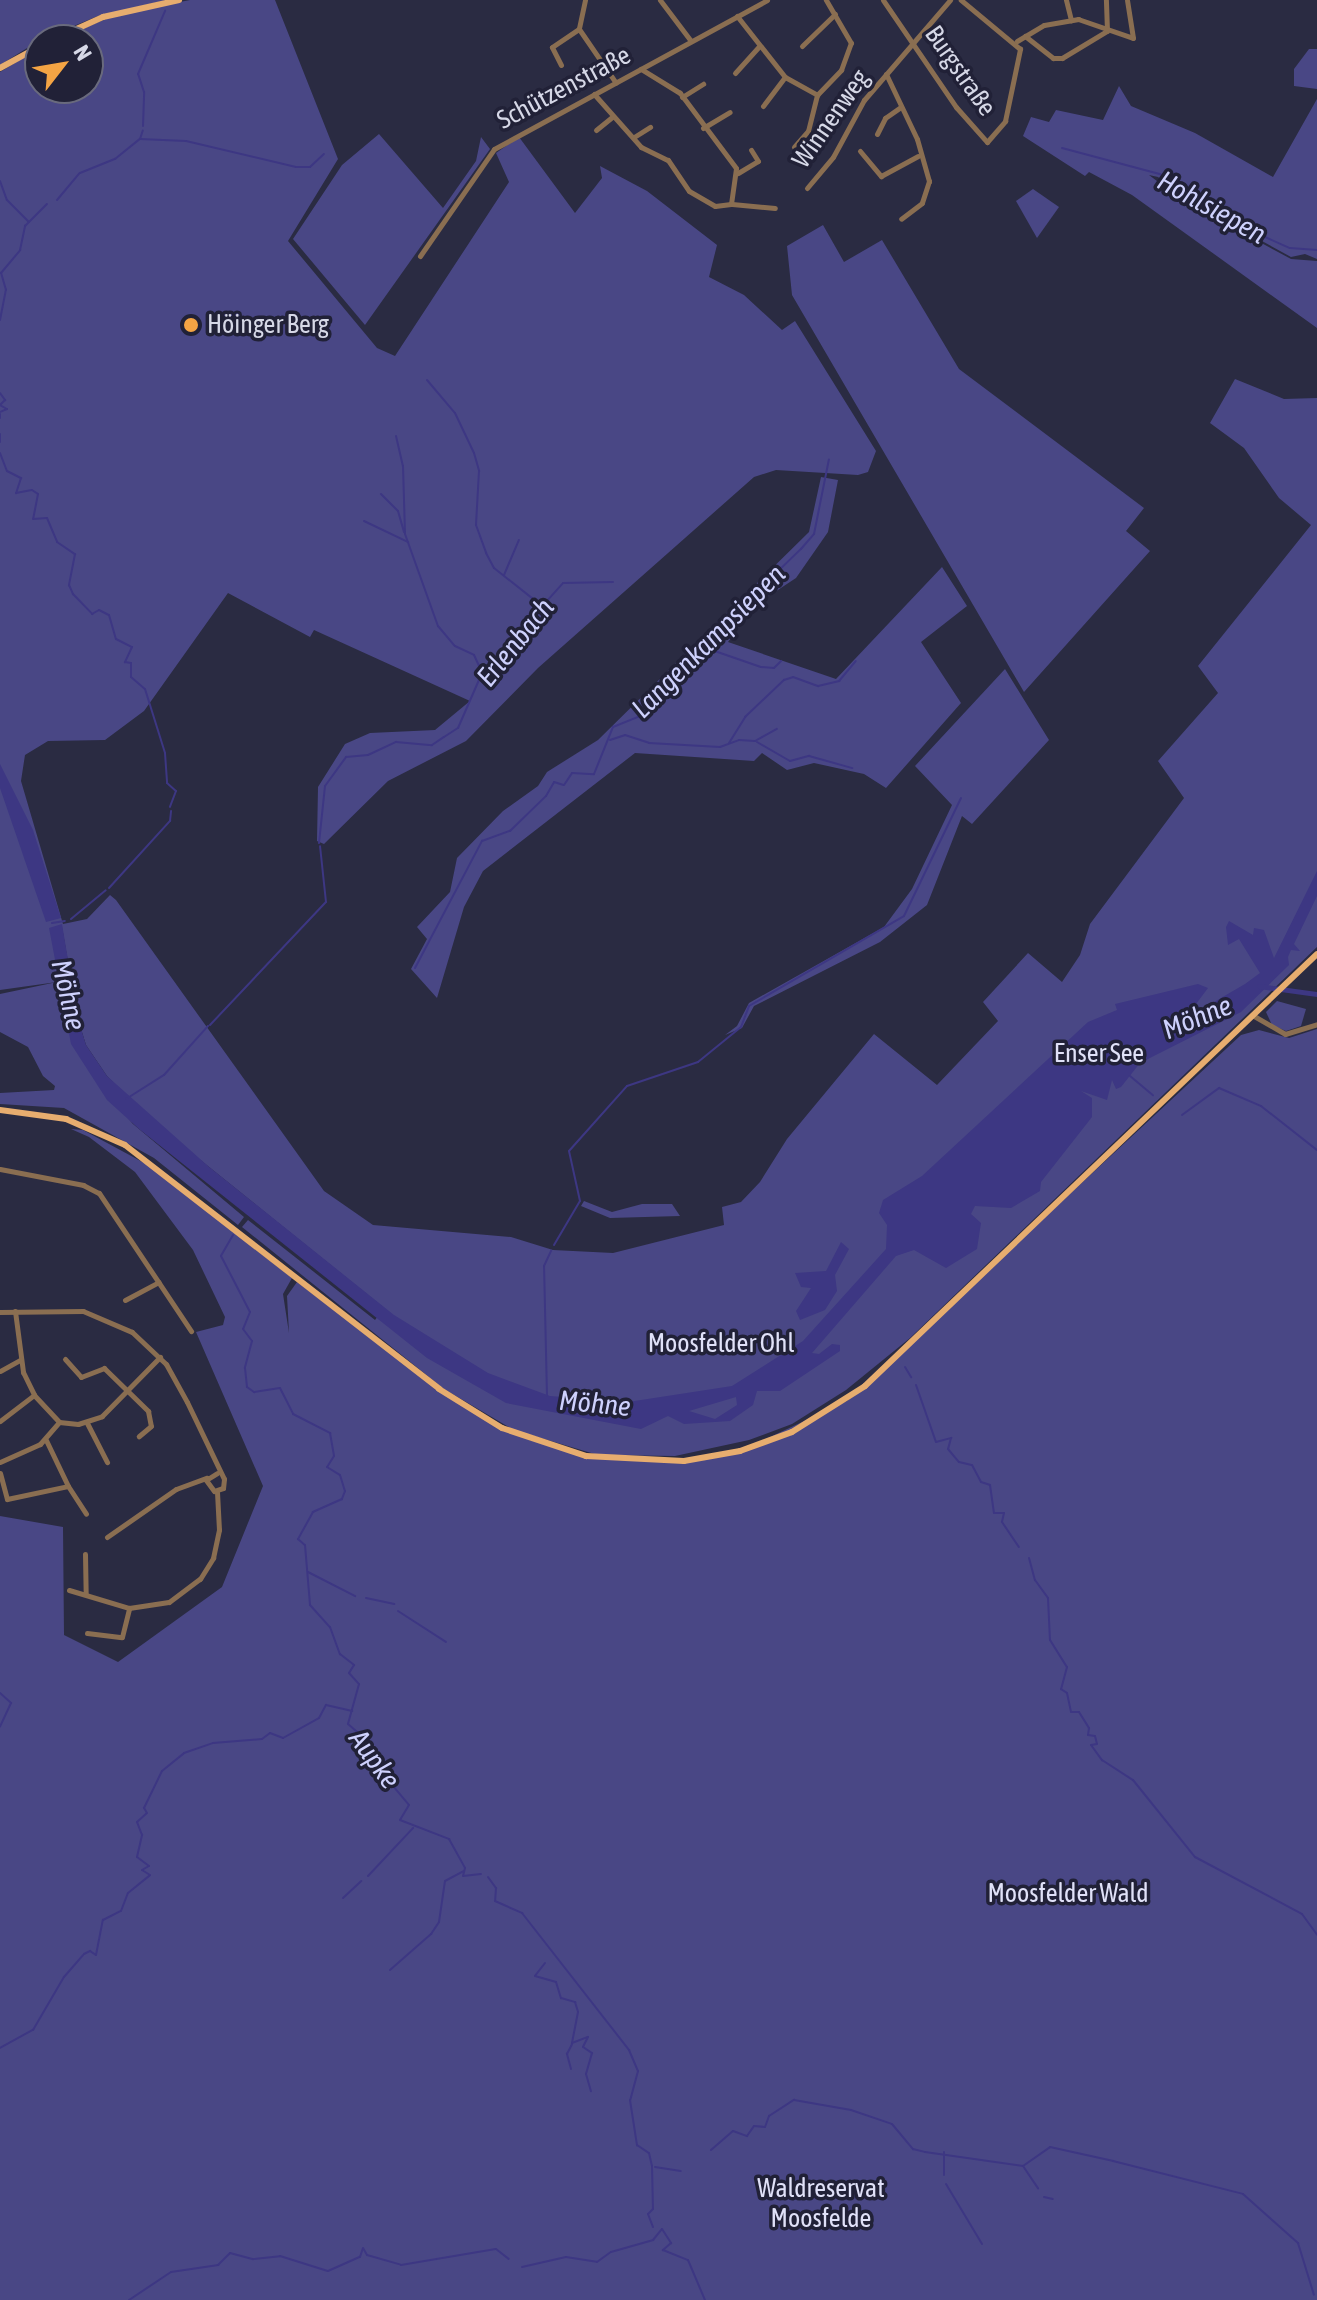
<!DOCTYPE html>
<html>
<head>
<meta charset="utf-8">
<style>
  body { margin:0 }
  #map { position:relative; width:1317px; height:2300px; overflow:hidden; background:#2a2b42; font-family:"Asap Condensed",sans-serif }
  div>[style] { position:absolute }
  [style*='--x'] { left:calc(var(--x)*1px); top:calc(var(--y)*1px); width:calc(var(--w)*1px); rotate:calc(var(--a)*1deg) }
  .green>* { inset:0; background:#494785 }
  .water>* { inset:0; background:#3d3783 }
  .stream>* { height:2px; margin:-1px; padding:0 1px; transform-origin:1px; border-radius:1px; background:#3d3783 }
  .canal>* { height:5px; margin:-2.5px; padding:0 2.5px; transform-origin:2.5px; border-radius:2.5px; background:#3d3783 }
  .minor>* { height:5px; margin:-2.5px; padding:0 2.5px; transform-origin:2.5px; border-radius:2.5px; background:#8a6e51 }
  .major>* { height:6px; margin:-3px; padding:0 3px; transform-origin:3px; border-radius:3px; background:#e7ad6f }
  .dots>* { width:22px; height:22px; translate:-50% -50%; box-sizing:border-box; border:4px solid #212137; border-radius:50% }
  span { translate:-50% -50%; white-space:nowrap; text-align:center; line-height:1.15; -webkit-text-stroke:7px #212137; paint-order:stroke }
  .street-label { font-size:26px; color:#d6d8e7 }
  .poi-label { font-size:26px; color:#d6d8e7 }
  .left { translate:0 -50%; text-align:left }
  .park-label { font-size:26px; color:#e0e1f8 }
  .water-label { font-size:28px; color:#ced1fd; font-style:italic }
  .north { position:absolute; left:24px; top:24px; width:80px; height:80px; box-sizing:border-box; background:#212137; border:2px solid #696a7d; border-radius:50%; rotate:59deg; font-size:22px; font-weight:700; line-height:32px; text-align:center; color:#d6d8e7 }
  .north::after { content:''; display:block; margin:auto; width:28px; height:36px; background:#f4a444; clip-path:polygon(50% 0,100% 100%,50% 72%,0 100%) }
</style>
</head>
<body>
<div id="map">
  <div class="green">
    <div style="clip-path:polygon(0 0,167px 0,98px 16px,40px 40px,0 65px)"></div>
    <div style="clip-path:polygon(190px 0,275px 0,338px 159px,288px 241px,377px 348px,395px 356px,509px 182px,496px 153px,519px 137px,575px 213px,602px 178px,600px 166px,647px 191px,717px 245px,709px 277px,744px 295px,782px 330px,795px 321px,876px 451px,868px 472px,858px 475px,776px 470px,754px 477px,538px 668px,466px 741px,388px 781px,324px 844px,317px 841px,318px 787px,345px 744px,370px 733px,435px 730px,470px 701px,314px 630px,310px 637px,228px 593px,144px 711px,105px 740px,48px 741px,25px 755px,21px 781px,63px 924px,87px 919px,110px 895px,116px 900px,324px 1191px,373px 1225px,511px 1237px,553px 1250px,613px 1253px,724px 1225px,722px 1207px,741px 1202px,760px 1182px,787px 1139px,874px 1034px,937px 1085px,998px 1021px,983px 1002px,1028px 953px,1062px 982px,1080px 955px,1090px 924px,1184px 798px,1158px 761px,1218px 693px,1198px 666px,1311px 525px,1279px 498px,1244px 448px,1210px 423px,1235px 379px,1284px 399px,1317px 398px,1317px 947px,910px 1338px,846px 1390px,792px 1424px,749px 1440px,675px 1456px,598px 1455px,514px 1430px,444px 1389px,242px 1227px,248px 1220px,375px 1320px,384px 1308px,147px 1117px,107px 1076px,86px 1045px,78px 1019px,62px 927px,70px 1024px,108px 1095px,133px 1124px,244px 1217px,238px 1225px,154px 1158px,64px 1108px,0 1104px,0 1093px,54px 1090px,55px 1086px,43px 1076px,28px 1047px,0 1032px,0 994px,57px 982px,0 990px,0 72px,40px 48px,40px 88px,88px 88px,88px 40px,56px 40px,118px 14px)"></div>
    <div style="clip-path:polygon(1309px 49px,1317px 49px,1317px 89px,1294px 86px,1294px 69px)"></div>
    <div style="clip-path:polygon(1119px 86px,1131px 106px,1195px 133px,1273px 177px,1317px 99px,1317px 259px,1305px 254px,1291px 257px,1184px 198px,1158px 177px,1149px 175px,1182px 200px,1291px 259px,1317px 261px,1317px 328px,1132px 195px,1089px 172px,1085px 176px,1023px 136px,1031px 117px,1049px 122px,1056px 110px,1103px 120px)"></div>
    <div style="clip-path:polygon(379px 134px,443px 208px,476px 161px,481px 137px,490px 149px,365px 325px,293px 239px,342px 165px)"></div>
    <div style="clip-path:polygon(1033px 189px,1059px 207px,1037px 238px,1016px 201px)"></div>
    <div style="clip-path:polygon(823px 225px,844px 262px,882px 240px,959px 369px,1144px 508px,1126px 531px,1150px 551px,1024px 692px,792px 295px,787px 246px)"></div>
    <div style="clip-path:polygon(821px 477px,838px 480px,828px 532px,796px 578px,755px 605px,728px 642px,836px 679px,942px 567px,967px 606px,921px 642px,961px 703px,886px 788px,864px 774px,814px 763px,787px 770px,762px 753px,754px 761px,635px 753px,483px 871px,464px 907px,437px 998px,411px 969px,427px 939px,417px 927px,450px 892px,457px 858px,503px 811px,538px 786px,547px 772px,598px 740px,809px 532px)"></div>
    <div style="clip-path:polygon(1005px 669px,1049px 740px,972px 824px,962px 816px,927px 905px,880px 942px,754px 1006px,742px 1028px,725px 1035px,737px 1026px,749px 1003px,884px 927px,912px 889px,952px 805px,915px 766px)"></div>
    <div style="clip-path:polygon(1277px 1001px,1306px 1009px,1301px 1026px,1286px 1031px,1272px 1025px,1266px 1012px)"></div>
    <div style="clip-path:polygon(1317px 1029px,1317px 2300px,0 2300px,0 1516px,63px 1527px,64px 1635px,118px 1662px,222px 1587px,263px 1486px,196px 1332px,223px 1325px,225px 1317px,193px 1250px,135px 1172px,89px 1137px,71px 1129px,83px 1130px,148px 1165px,292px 1278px,283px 1294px,289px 1333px,287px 1296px,297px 1282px,438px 1389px,529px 1440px,615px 1460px,684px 1461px,740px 1451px,847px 1401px,1241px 1035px,1259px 1030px,1289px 1038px)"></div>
    <div style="clip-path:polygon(584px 1201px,612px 1212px,642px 1204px,672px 1204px,680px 1216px,610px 1218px,581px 1206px)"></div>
  </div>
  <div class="water">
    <div style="clip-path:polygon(0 764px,33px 830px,61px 918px,46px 922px,0 788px)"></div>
    <div style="clip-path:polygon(evenodd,1317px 871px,1317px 896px,1294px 944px,1300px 951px,1291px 950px,1288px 957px,1289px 965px,1241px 1012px,1140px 1063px,1121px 1087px,1116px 1089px,1112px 1080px,1107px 1100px,1081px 1091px,1092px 1098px,1092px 1117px,1041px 1182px,1040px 1191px,1011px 1208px,975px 1206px,971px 1214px,981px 1223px,977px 1249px,946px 1268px,914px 1250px,896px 1256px,812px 1353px,819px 1354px,832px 1344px,840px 1345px,840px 1351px,780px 1391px,757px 1391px,753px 1405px,730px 1421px,684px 1424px,668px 1416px,641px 1429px,506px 1403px,427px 1358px,139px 1129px,107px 1100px,71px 1044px,49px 928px,62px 924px,78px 1019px,86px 1045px,107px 1076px,208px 1166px,394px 1315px,488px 1373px,550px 1396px,628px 1402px,732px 1386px,803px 1341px,886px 1249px,887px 1225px,879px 1213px,883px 1200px,922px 1176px,1088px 1022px,1117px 1010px,1115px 1004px,1198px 984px,1208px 988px,1196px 1004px,1202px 1009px,1245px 984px,1260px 973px,1239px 939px,1228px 945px,1226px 927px,1229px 921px,1253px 935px,1254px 928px,1264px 930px,1274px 958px,1317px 871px,736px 1397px,737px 1405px,715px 1419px,689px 1411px,736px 1397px)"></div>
    <div style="clip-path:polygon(841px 1242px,849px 1249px,835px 1275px,837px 1291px,825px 1310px,800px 1320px,796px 1311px,811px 1288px,801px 1287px,795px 1273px,826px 1271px)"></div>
  </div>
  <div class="stream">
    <div style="--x:143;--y:126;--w:34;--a:-88"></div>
    <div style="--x:144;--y:92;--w:19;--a:-108"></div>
    <div style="--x:138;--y:74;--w:69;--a:-66.8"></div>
    <div style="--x:140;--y:139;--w:46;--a:2.5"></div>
    <div style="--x:186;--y:141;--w:113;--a:13.3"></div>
    <div style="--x:296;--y:167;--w:14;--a:0"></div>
    <div style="--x:310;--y:167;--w:19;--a:-43"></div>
    <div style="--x:1062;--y:148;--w:101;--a:14.9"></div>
    <div style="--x:1160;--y:174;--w:34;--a:40"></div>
    <div style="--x:1186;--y:196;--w:29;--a:12"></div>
    <div style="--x:1214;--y:202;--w:52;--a:36.4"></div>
    <div style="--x:1256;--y:233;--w:37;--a:24"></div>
    <div style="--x:1290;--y:248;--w:27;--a:4"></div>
    <div style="--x:0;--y:181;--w:20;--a:70"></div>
    <div style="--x:7;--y:200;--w:31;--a:45"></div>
    <div style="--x:57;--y:200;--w:35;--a:-50"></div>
    <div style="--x:80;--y:173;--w:38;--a:-22"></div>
    <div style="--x:115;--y:159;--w:32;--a:-39"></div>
    <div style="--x:140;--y:139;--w:9;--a:-72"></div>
    <div style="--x:0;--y:320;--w:31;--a:-79"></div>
    <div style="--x:6;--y:290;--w:18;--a:-106"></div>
    <div style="--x:1;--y:273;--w:30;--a:-50"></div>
    <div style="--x:20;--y:250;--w:25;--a:-78"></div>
    <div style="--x:25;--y:226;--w:31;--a:-45"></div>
    <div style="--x:427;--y:380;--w:43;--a:49.7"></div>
    <div style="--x:455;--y:413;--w:44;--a:64.6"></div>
    <div style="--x:474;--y:453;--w:19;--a:74"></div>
    <div style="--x:479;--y:471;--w:54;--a:93.2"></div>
    <div style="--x:476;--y:525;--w:30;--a:70"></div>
    <div style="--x:486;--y:553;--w:17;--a:62"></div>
    <div style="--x:494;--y:568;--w:61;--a:38.4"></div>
    <div style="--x:0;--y:393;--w:9;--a:54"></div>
    <div style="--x:5;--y:400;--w:7;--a:135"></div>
    <div style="--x:0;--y:405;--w:8;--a:30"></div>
    <div style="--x:7;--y:409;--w:8;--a:157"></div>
    <div style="--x:0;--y:414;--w:4;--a:90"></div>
    <div style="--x:0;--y:434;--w:8;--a:90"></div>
    <div style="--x:396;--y:436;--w:31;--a:77"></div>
    <div style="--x:403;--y:466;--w:68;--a:88.3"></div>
    <div style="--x:405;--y:534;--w:98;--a:70.3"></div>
    <div style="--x:438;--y:626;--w:26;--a:50"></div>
    <div style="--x:455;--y:646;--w:21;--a:25"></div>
    <div style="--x:474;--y:655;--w:19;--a:65"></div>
    <div style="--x:0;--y:453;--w:19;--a:69"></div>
    <div style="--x:7;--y:471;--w:16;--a:27"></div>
    <div style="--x:21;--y:478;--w:16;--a:108"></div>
    <div style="--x:16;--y:493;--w:16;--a:-11"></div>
    <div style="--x:32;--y:490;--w:7;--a:34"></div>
    <div style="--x:38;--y:494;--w:25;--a:101"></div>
    <div style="--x:33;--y:519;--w:14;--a:-4"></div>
    <div style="--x:47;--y:518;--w:26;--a:67"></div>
    <div style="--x:57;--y:542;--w:22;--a:34"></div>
    <div style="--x:75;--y:554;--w:32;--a:101"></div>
    <div style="--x:69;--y:585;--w:10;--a:66"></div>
    <div style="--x:73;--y:594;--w:28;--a:46"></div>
    <div style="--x:92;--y:614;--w:8;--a:-30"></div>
    <div style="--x:99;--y:610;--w:11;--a:27"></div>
    <div style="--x:109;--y:615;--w:25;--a:74"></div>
    <div style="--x:116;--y:639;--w:18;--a:27"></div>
    <div style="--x:132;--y:647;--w:17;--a:115"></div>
    <div style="--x:125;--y:662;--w:6;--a:9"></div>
    <div style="--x:131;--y:663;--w:14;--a:90"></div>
    <div style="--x:131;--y:677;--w:18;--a:41"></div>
    <div style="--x:145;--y:689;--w:67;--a:72.6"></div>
    <div style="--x:165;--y:753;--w:30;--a:86"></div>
    <div style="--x:167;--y:783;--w:12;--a:42"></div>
    <div style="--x:176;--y:791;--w:17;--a:111"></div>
    <div style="--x:381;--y:494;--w:24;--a:45"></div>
    <div style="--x:398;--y:511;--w:22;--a:74"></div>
    <div style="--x:364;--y:521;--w:49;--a:25.5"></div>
    <div style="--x:504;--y:575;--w:38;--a:-67"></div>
    <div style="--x:706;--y:648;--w:58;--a:19.1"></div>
    <div style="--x:761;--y:667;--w:13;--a:4"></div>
    <div style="--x:774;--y:668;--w:10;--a:-45"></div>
    <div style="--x:610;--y:740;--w:16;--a:-18"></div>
    <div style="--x:625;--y:735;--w:25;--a:18"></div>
    <div style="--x:649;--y:743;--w:71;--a:3.2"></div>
    <div style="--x:720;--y:747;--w:20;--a:-20"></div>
    <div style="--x:739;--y:740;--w:16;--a:4"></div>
    <div style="--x:755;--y:741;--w:25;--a:-29"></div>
    <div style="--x:757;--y:742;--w:38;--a:30"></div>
    <div style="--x:790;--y:761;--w:20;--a:-15"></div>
    <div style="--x:809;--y:756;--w:45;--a:15.6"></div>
    <div style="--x:729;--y:743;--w:31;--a:-58"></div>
    <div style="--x:745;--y:717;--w:54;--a:-43.5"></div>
    <div style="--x:784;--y:680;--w:9;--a:-18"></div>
    <div style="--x:793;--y:677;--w:27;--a:20"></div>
    <div style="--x:818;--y:686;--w:22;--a:-13"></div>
    <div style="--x:839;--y:681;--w:26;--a:-50"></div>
    <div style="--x:319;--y:843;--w:57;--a:-84"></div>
    <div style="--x:325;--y:786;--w:36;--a:-54"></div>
    <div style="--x:346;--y:757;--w:22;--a:-5"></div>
    <div style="--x:368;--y:755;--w:31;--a:-25"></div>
    <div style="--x:396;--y:742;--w:36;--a:5"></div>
    <div style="--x:432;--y:745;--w:14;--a:-34"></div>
    <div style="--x:444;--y:737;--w:17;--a:-33"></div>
    <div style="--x:458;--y:728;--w:60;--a:-66.4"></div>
    <div style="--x:482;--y:673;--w:121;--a:-48"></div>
    <div style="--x:563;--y:583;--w:50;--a:-1.1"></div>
    <div style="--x:109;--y:888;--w:91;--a:-47.7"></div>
    <div style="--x:170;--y:821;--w:10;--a:-84"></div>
    <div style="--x:71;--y:919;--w:45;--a:-39.6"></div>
    <div style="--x:52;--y:923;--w:13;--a:-9"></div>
    <div style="--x:415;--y:968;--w:144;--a:-62.2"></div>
    <div style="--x:482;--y:841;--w:30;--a:-20"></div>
    <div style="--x:510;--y:831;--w:50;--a:-44.2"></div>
    <div style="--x:546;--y:796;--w:16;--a:-60"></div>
    <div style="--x:554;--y:782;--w:10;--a:17"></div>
    <div style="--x:564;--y:785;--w:14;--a:-56"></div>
    <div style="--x:572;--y:773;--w:22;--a:3"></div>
    <div style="--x:594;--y:774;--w:51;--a:-68"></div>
    <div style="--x:613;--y:727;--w:29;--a:-22"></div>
    <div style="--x:640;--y:716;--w:16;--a:-75"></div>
    <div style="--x:644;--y:701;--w:219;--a:-44.1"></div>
    <div style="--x:801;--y:549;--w:20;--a:-49"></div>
    <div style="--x:814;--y:534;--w:76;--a:-78.7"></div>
    <div style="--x:210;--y:1025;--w:169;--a:-46.7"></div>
    <div style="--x:326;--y:902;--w:56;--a:-96.1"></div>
    <div style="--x:1130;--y:1076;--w:30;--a:40"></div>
    <div style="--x:126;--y:1099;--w:45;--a:-32.3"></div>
    <div style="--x:164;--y:1075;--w:66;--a:-48.1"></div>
    <div style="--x:1182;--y:1115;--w:46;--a:-36.1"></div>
    <div style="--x:1219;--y:1088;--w:46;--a:23.2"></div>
    <div style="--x:1261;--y:1106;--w:71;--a:38.2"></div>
    <div style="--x:233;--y:1235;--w:24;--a:120"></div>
    <div style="--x:221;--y:1256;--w:63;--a:62.6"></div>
    <div style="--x:250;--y:1312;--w:18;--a:112"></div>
    <div style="--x:243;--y:1329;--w:15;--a:53"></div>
    <div style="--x:252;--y:1341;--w:28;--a:105"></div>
    <div style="--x:245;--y:1368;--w:19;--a:84"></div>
    <div style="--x:247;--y:1387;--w:9;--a:36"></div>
    <div style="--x:254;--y:1392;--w:26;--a:-9"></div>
    <div style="--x:280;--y:1388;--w:29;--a:63"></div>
    <div style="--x:293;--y:1414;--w:42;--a:27.2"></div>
    <div style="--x:330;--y:1433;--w:23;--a:80"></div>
    <div style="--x:334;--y:1456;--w:13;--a:122"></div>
    <div style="--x:327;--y:1467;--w:15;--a:32"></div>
    <div style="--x:340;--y:1475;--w:17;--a:73"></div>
    <div style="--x:345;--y:1491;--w:9;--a:111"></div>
    <div style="--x:342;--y:1499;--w:32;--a:156"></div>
    <div style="--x:313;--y:1512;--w:31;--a:119"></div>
    <div style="--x:298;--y:1539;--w:9;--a:41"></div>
    <div style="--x:305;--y:1545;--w:60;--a:85.2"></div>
    <div style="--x:310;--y:1605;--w:30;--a:48"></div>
    <div style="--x:330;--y:1627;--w:29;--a:70"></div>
    <div style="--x:340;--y:1654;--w:18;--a:38"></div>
    <div style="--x:354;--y:1665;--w:9;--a:122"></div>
    <div style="--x:349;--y:1673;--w:15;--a:48"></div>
    <div style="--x:359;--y:1684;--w:41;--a:105.4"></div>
    <div style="--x:348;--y:1724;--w:29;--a:41"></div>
    <div style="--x:370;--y:1743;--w:18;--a:84"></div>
    <div style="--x:372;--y:1761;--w:57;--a:49.9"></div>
    <div style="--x:409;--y:1805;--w:17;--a:121"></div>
    <div style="--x:400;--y:1820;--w:53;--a:21.2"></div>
    <div style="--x:449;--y:1839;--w:33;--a:61"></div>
    <div style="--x:465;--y:1868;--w:8;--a:104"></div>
    <div style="--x:463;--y:1876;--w:18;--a:-6"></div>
    <div style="--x:554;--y:1245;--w:51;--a:-59.4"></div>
    <div style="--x:580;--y:1201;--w:51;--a:-102.4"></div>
    <div style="--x:569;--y:1151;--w:87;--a:-48.3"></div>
    <div style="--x:627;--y:1086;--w:75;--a:-18.7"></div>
    <div style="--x:698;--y:1062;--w:55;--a:-39.1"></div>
    <div style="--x:741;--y:1027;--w:22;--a:-69"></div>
    <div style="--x:749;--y:1006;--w:179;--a:-30.1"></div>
    <div style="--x:904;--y:916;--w:131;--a:-64.2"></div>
    <div style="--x:905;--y:1367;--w:12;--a:59"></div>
    <div style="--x:916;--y:1385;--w:60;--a:70.7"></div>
    <div style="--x:936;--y:1442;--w:16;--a:-15"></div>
    <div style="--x:951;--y:1438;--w:11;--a:105"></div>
    <div style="--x:948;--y:1449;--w:17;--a:50"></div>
    <div style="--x:959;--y:1462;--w:13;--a:13"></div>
    <div style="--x:972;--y:1465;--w:19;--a:62"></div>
    <div style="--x:981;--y:1482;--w:9;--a:18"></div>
    <div style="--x:990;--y:1485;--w:28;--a:82"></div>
    <div style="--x:994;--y:1513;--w:10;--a:0"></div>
    <div style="--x:1004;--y:1513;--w:9;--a:103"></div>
    <div style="--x:1002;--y:1522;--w:30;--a:56"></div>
    <div style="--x:547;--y:1396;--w:130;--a:-91.3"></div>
    <div style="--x:544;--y:1266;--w:17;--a:-65"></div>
    <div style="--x:1029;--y:1558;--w:23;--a:75"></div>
    <div style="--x:1035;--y:1580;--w:22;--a:54"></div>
    <div style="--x:1048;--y:1598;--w:42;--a:87.3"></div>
    <div style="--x:1050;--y:1640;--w:32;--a:58"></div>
    <div style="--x:1067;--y:1667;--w:23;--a:105"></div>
    <div style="--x:1061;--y:1689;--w:7;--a:34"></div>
    <div style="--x:1067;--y:1693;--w:19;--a:78"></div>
    <div style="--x:1071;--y:1712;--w:8;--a:0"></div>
    <div style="--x:1079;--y:1712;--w:19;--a:58"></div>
    <div style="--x:1089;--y:1728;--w:7;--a:98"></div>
    <div style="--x:1088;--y:1735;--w:7;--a:8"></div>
    <div style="--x:1095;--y:1736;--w:8;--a:76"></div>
    <div style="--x:1097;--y:1744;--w:6;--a:171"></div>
    <div style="--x:1091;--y:1745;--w:19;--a:54"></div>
    <div style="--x:1102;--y:1760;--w:37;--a:33"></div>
    <div style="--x:1133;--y:1780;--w:99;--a:51.2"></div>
    <div style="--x:1195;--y:1857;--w:121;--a:28"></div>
    <div style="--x:1302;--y:1914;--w:26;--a:54"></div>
    <div style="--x:308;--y:1572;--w:53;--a:27.1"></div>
    <div style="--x:366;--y:1598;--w:29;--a:12"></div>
    <div style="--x:398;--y:1611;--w:57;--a:32.9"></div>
    <div style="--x:0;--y:1693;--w:15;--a:42"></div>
    <div style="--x:11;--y:1703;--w:26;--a:115"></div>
    <div style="--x:368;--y:1876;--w:66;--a:-46.8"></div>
    <div style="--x:488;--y:1877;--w:14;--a:54"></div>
    <div style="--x:496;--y:1888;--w:13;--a:94"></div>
    <div style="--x:495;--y:1901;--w:30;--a:24"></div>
    <div style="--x:522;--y:1913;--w:174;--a:52"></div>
    <div style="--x:629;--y:2050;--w:23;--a:67"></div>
    <div style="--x:638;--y:2071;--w:30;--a:105"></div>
    <div style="--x:630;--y:2100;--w:46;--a:81.2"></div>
    <div style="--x:637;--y:2145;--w:14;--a:34"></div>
    <div style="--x:649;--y:2153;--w:13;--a:77"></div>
    <div style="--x:652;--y:2166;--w:43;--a:88.7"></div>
    <div style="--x:653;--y:2209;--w:7;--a:135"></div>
    <div style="--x:648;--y:2214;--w:14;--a:69"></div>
    <div style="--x:343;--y:1898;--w:25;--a:-43"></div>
    <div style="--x:84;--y:1954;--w:7;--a:-27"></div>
    <div style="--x:90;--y:1951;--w:7;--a:34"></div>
    <div style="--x:96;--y:1955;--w:36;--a:-79"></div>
    <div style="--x:103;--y:1920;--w:20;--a:-27"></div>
    <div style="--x:121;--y:1911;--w:19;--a:-69"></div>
    <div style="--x:128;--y:1893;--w:28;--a:-39"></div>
    <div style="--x:150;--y:1875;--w:9;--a:-148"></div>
    <div style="--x:142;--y:1870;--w:8;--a:-30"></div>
    <div style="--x:149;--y:1866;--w:15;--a:-143"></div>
    <div style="--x:137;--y:1857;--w:23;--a:-77"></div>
    <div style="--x:142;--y:1835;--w:14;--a:-111"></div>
    <div style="--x:137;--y:1822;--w:13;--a:-42"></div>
    <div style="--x:147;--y:1813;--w:6;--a:-121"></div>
    <div style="--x:144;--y:1808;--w:41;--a:-64.1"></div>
    <div style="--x:162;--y:1771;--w:28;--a:-39"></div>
    <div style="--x:184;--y:1753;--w:31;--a:-19"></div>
    <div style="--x:213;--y:1743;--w:49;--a:-4.7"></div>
    <div style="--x:262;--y:1739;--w:10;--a:-37"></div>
    <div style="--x:270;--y:1733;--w:14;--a:21"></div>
    <div style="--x:283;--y:1738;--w:41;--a:-29.1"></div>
    <div style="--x:319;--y:1718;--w:15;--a:-62"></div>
    <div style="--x:326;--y:1705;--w:27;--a:13"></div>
    <div style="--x:545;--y:1963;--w:16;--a:128"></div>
    <div style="--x:535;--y:1976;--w:22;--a:16"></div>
    <div style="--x:556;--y:1982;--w:17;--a:73"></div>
    <div style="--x:561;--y:1998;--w:15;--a:16"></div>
    <div style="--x:575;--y:2002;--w:10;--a:73"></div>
    <div style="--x:578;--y:2012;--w:32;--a:101"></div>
    <div style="--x:572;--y:2043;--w:17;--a:-21"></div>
    <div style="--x:588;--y:2037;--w:11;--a:117"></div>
    <div style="--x:583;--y:2047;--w:11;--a:34"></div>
    <div style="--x:592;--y:2053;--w:22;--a:106"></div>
    <div style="--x:586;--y:2074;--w:18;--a:74"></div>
    <div style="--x:390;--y:1970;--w:55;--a:-41.3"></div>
    <div style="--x:431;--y:1934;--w:14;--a:-56"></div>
    <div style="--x:439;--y:1922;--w:41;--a:-81.7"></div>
    <div style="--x:445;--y:1881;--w:21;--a:-28"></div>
    <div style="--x:0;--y:2048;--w:38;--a:-29"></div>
    <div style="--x:33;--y:2030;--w:61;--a:-59.7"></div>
    <div style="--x:64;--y:1977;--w:29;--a:-49"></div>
    <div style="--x:571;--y:2069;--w:16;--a:-105"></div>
    <div style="--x:567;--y:2054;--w:11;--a:-63"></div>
    <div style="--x:711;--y:2150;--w:29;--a:-41"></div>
    <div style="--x:733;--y:2131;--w:15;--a:20"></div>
    <div style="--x:747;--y:2136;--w:12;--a:-55"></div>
    <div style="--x:754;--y:2126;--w:11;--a:5"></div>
    <div style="--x:765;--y:2127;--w:12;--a:-70"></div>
    <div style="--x:769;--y:2116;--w:30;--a:-33"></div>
    <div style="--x:794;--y:2100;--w:58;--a:10"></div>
    <div style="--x:851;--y:2110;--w:43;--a:18.9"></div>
    <div style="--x:892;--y:2124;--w:33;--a:50"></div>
    <div style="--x:913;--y:2149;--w:12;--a:14"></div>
    <div style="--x:925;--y:2152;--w:99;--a:8.1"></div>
    <div style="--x:1023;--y:2166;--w:33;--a:-35"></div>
    <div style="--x:1050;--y:2147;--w:65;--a:12.5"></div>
    <div style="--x:1113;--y:2161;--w:134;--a:14.2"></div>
    <div style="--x:1243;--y:2194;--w:74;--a:41.7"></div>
    <div style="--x:1298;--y:2243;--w:54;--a:72.9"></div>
    <div style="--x:1023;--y:2166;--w:27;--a:56"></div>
    <div style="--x:655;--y:2167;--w:26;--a:9"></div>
    <div style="--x:944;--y:2175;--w:23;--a:-90"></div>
    <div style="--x:946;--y:2184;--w:70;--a:59"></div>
    <div style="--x:1044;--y:2197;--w:9;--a:13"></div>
    <div style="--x:522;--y:2267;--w:45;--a:-12.8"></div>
    <div style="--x:566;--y:2257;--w:31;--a:9"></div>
    <div style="--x:597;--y:2262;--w:17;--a:-36"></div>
    <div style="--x:611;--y:2252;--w:44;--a:-15.9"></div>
    <div style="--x:653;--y:2240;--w:14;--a:-51"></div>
    <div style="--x:662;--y:2229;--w:17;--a:57"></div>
    <div style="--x:671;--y:2243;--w:11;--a:139"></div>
    <div style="--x:663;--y:2250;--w:27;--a:22"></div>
    <div style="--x:688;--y:2260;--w:43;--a:67"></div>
    <div style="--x:129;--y:2300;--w:50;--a:-33.7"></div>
    <div style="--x:171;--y:2272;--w:48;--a:-8.5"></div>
    <div style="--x:218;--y:2265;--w:17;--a:-45"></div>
    <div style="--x:230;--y:2253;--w:24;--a:15"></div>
    <div style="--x:253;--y:2259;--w:27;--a:-6"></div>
    <div style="--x:280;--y:2256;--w:50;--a:17.4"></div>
    <div style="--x:328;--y:2271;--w:35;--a:-24"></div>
    <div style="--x:360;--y:2257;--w:9;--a:-72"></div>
    <div style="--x:363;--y:2248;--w:8;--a:60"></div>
    <div style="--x:367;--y:2255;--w:35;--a:16"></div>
    <div style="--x:401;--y:2265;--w:96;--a:-9.6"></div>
    <div style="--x:496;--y:2249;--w:16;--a:38"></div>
  </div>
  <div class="canal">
    <div style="--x:1259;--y:986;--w:59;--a:7.9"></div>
  </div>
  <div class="minor">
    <div style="--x:585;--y:0;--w:30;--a:102"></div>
    <div style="--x:579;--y:29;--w:65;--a:55.6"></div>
    <div style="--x:660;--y:0;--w:51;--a:52.9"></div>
    <div style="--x:883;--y:0;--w:130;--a:55.7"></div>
    <div style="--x:956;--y:107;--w:47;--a:48.5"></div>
    <div style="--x:987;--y:142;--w:28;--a:-49"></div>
    <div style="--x:1005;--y:121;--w:74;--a:-78.2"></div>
    <div style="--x:1020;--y:49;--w:77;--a:-140.3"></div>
    <div style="--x:1066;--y:0;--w:21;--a:76"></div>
    <div style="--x:737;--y:16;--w:78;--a:51.8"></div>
    <div style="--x:785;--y:77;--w:37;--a:29"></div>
    <div style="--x:817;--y:95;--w:35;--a:-46"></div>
    <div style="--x:841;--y:70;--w:29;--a:-70"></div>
    <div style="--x:851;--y:43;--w:50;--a:-120.2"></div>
    <div style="--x:1025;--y:36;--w:36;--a:38"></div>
    <div style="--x:1053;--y:58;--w:9;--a:0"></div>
    <div style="--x:1062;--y:58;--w:52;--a:-31"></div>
    <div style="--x:1107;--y:31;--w:31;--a:-92"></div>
    <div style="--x:1017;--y:41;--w:31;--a:-31"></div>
    <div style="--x:1044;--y:25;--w:35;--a:-10"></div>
    <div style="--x:1078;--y:19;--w:58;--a:19.1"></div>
    <div style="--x:1133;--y:38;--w:38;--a:-99"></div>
    <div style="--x:802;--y:46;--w:46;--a:-44.1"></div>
    <div style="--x:561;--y:65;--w:20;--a:-117"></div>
    <div style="--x:552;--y:47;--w:32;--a:-34"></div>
    <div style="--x:735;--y:73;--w:36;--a:-48"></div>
    <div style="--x:886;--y:74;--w:72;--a:64.5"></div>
    <div style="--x:917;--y:139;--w:44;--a:74.1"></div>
    <div style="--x:929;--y:181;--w:23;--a:108"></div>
    <div style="--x:922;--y:203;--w:26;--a:143"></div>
    <div style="--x:594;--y:94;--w:71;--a:48.4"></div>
    <div style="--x:641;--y:147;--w:30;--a:26"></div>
    <div style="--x:668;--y:160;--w:37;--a:56"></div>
    <div style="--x:689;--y:191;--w:30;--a:30"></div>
    <div style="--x:715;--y:206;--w:16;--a:-7"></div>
    <div style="--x:731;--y:204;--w:36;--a:-82"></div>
    <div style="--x:736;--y:168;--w:94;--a:-126.7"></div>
    <div style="--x:680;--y:93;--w:46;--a:-148.4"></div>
    <div style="--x:682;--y:97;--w:25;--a:-32"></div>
    <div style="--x:763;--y:106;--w:36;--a:-53"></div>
    <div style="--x:703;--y:128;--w:31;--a:-31"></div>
    <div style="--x:596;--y:130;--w:21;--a:-39"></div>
    <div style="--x:877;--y:134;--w:18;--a:-63"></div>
    <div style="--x:885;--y:118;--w:19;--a:-35"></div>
    <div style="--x:634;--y:137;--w:19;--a:-32"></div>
    <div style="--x:794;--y:147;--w:21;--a:-49"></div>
    <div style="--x:808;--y:131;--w:37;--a:-76"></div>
    <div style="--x:860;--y:151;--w:33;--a:50"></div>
    <div style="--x:881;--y:176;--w:42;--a:-28.4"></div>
    <div style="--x:738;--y:173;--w:23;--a:-31"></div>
    <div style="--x:758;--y:161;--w:13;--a:-122"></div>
    <div style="--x:807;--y:188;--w:40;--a:-50"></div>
    <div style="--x:833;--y:157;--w:65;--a:-61.5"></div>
    <div style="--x:864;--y:100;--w:132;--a:-49.3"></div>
    <div style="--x:732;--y:204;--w:43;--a:5.3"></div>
    <div style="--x:420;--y:256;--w:130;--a:-55.3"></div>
    <div style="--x:494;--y:149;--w:311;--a:-28.6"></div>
    <div style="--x:1254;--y:1016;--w:36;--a:30"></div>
    <div style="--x:1285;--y:1034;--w:34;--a:-17"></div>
    <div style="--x:0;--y:1169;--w:85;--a:10.9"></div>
    <div style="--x:83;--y:1185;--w:18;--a:27"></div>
    <div style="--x:99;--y:1193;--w:166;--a:56.3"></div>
    <div style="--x:125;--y:1300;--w:38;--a:-28"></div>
    <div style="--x:15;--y:1311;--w:62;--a:82.5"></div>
    <div style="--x:23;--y:1372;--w:25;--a:64"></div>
    <div style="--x:34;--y:1395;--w:37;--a:47"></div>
    <div style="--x:59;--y:1422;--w:19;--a:6"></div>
    <div style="--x:78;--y:1424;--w:25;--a:-18"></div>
    <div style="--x:102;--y:1416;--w:83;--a:-45.5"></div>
    <div style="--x:0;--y:1312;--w:83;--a:-0.7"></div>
    <div style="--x:83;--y:1311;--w:53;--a:23.2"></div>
    <div style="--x:132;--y:1332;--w:47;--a:43.3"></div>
    <div style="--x:166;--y:1364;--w:43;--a:61.1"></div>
    <div style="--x:187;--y:1402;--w:85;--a:64.3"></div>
    <div style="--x:224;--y:1479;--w:9;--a:96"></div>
    <div style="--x:223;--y:1488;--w:9;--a:162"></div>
    <div style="--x:214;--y:1491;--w:14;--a:-126"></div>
    <div style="--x:206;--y:1480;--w:13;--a:-32"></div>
    <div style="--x:65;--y:1359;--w:24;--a:48"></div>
    <div style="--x:81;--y:1377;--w:25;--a:-21"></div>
    <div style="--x:104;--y:1368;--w:62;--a:44.3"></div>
    <div style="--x:148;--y:1411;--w:15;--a:79"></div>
    <div style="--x:151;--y:1426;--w:16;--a:140"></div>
    <div style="--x:0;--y:1371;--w:23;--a:-29"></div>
    <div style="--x:0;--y:1421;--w:43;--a:-37.4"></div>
    <div style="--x:87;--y:1423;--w:44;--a:62.9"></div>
    <div style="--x:0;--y:1462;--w:44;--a:-24.2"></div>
    <div style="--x:40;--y:1444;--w:29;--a:-49"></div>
    <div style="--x:0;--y:1473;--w:27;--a:75"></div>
    <div style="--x:7;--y:1499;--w:62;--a:-12"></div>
    <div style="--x:68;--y:1486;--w:51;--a:-115.6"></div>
    <div style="--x:68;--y:1486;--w:33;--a:57"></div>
    <div style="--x:107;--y:1537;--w:84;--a:-34.8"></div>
    <div style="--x:176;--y:1489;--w:33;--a:-20"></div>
    <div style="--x:85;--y:1554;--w:39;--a:89"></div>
    <div style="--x:69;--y:1590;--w:63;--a:16.7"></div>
    <div style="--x:129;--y:1608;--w:40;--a:-8.5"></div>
    <div style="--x:169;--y:1602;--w:39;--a:-37"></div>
    <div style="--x:200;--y:1579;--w:25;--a:-58"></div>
    <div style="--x:213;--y:1558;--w:29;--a:-78"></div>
    <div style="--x:219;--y:1530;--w:38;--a:-93"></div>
    <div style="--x:87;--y:1633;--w:35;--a:7"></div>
    <div style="--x:122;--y:1637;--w:30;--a:-76"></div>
  </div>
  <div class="major">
    <div style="--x:52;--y:40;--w:56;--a:-24.3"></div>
    <div style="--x:103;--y:17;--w:78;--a:-12.6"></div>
    <div style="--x:0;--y:68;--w:46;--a:-28.8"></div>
    <div style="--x:0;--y:1110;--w:67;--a:7.8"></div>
    <div style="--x:66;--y:1119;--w:64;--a:23.8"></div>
    <div style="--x:125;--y:1145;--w:398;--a:37.8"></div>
    <div style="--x:439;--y:1389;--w:74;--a:31.8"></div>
    <div style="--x:502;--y:1428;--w:89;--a:18.4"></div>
    <div style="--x:586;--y:1456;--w:98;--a:2.9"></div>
    <div style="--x:684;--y:1461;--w:57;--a:-10.1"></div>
    <div style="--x:740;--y:1451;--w:55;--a:-20.1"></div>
    <div style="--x:792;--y:1432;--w:86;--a:-32.2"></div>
    <div style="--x:865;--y:1386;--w:625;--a:-43.7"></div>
  </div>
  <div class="dots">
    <div style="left:191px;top:325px;background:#f4a444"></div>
  </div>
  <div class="street-label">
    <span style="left:960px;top:71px;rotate:55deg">Burgstraße</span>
    <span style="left:564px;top:88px;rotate:-28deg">Schützenstraße</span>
    <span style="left:831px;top:119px;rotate:-55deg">Winnenweg</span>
  </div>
  <div class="poi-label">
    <span class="left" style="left:207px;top:325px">Höinger Berg</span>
  </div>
  <div class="park-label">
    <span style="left:1099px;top:1054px">Enser See</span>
    <span style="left:721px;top:1344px">Moosfelder Ohl</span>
    <span style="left:1068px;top:1894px">Moosfelder Wald</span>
    <span style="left:821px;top:2204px">Waldreservat<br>Moosfelde</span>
  </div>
  <div class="water-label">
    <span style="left:1212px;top:207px;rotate:29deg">Hohlsiepen</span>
    <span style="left:708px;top:641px;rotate:-45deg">Langenkampsiepen</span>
    <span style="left:515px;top:642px;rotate:-51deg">Erlenbach</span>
    <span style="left:69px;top:995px;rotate:77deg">Möhne</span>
    <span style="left:1197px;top:1017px;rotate:-22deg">Möhne</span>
    <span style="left:595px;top:1403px;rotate:5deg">Möhne</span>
    <span style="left:375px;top:1759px;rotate:54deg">Aupke</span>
  </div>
  <div class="north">N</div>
</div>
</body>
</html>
